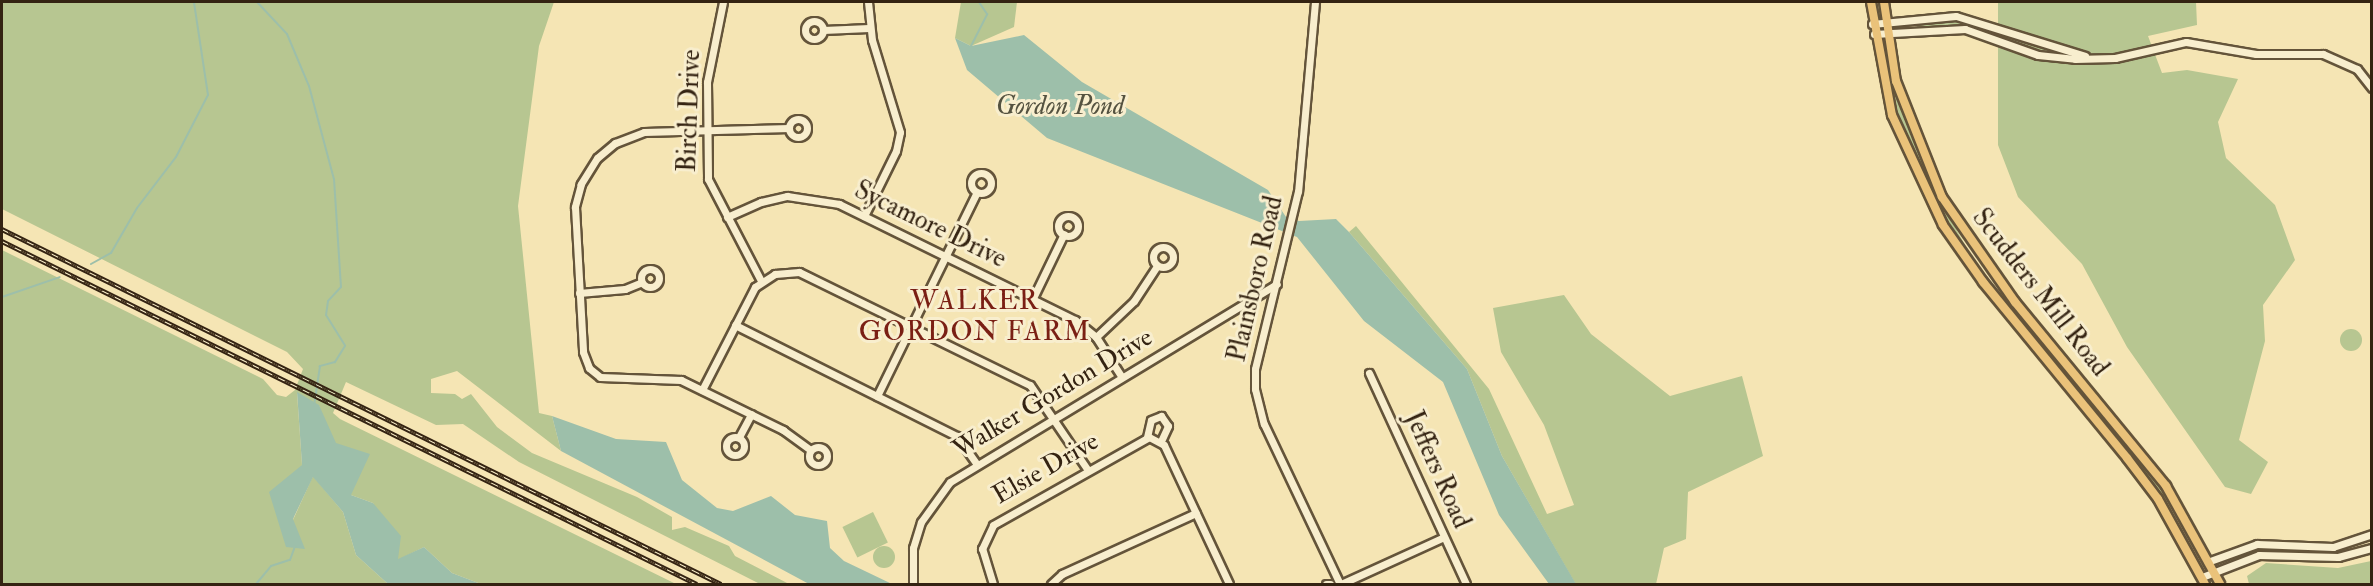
<!DOCTYPE html>
<html>
<head>
<meta charset="utf-8">
<style>
  body { margin:0 }
  #map { position:relative; width:2373px; height:586px; overflow:hidden; background:#f5e5b4; font-family:"IM FELL Double Pica",serif }
  div>[style] { position:absolute }
  [style*='--x'] { left:calc(var(--x)*1px); top:calc(var(--y)*1px); width:calc(var(--w)*1px); rotate:calc(var(--a)*1deg) }
  .green>* { inset:0; background:#b7c691; transform-origin:0 0 }
  .round { border-radius:50% }
  .water>* { inset:0; background:#9dbfaa }
  .stream>* { height:2px; margin:-1px; padding:0 1px; transform-origin:1px; border-radius:1px; background:#9dbfaa }
  .roads { filter:drop-shadow(2px 0 #64543a) drop-shadow(-2px 0 #64543a) drop-shadow(0 2px #64543a) drop-shadow(0 -2px #64543a) }
  .minor>* { height:7px; margin:-3.5px; padding:0 3.5px; transform-origin:3.5px; border-radius:3.5px; background:#f8eece }
  .minor>.ring { margin:-3.5px; padding:0; box-sizing:content-box; background:none; border:7px solid #f8eece; border-radius:50% }
  .major>* { height:8px; margin:-4px; padding:0 4px; transform-origin:4px; border-radius:4px; background:#eac27a }
  .rail>* { height:4.5px; margin-top:-2.25px; transform-origin:0; background:repeating-linear-gradient(90deg,#f8eece 0 7px,#342312 0 14px); box-sizing:border-box; border-block:2px solid #342312 }
  span { translate:-50% -50%; white-space:nowrap; text-align:center; line-height:1.15; -webkit-text-stroke:6px #f8eece; paint-order:stroke }
  .street-label { font-size:26px; color:#342312 }
  .water-label { font-size:27px; color:#545240; font-style:italic }
  .neighbourhood-label { font-size:27px; color:#7a1f14; letter-spacing:1.5px }
  .frame { position:absolute; inset:0; border:3px solid #342312; pointer-events:none }
</style>
</head>
<body>
<div id="map">
  <div class="green">
    <div style="clip-path:polygon(2px 2px,554px 2px,539px 46px,518px 206px,539px 413px,552px 416px,561px 451px,457px 371px,431px 379px,431px 393px,455px 394px,462px 399px,471px 394px,497px 427px,532px 453px,637px 497px,672px 517px,672px 530px,685px 527px,729px 546px,735px 556px,789px 584px,760px 584px,519px 462px,463px 424px,436px 425px,346px 382px,333px 413px,340px 419px,676px 584px,481px 584px,452px 573px,424px 547px,398px 560px,373px 503px,351px 495px,319px 406px,297px 393px,302px 465px,293px 520px,313px 476px,343px 512px,356px 555px,388px 584px,2px 584px,2px 250px,263px 379px,277px 395px,286px 397px,295px 390px,303px 369px,287px 352px,2px 209px)"></div>
    <div style="clip-path:polygon(961px 2px,1017px 2px,1014px 27px,971px 46px,955px 38px)"></div>
    <div style="clip-path:polygon(1998px 2px,2196px 2px,2197px 25px,2148px 36px,2162px 73px,2187px 70px,2238px 79px,2218px 122px,2226px 158px,2275px 205px,2295px 260px,2263px 305px,2265px 341px,2239px 440px,2268px 462px,2251px 494px,2225px 487px,2127px 347px,2082px 264px,2018px 197px,1998px 145px,1998px 36px,1964px 25px,1917px 27px,1916px 22px,1955px 20px,1998px 31px)"></div>
    <div style="clip-path:polygon(1889px 78px,1932px 187px,1976px 264px,1939px 213px,1898px 122px)"></div>
    <div style="clip-path:polygon(1356px 226px,1489px 389px,1547px 514px,1574px 505px,1544px 425px,1501px 352px,1493px 308px,1564px 295px,1591px 334px,1670px 396px,1742px 376px,1763px 456px,1688px 492px,1686px 539px,1664px 548px,1656px 584px,1575px 583px,1502px 456px,1467px 369px,1349px 232px)"></div>
    <div style="clip-path:polygon(1992px 285px,2153px 476px,2199px 551px,2158px 488px)"></div>
    <div class="round" style="left:2340px;top:329px;width:22px;height:22px"></div>
    <div style="left:873px;top:512px;width:34px;height:34px;rotate:64deg"></div>
    <div class="round" style="left:873px;top:546px;width:22px;height:22px"></div>
    <div style="clip-path:polygon(2371px 561px,2371px 584px,2249px 584px,2247px 576px,2266px 563px,2338px 568px)"></div>
  </div>
  <div class="water">
    <div style="clip-path:polygon(1024px 35px,1082px 82px,1268px 190px,1286px 217px,1299px 221px,1336px 219px,1349px 232px,1467px 369px,1502px 456px,1576px 584px,1549px 584px,1499px 515px,1443px 382px,1364px 321px,1297px 237px,1047px 138px,967px 70px,955px 38px,971px 46px)"></div>
    <div style="clip-path:polygon(297px 392px,319px 405px,336px 443px,370px 454px,351px 495px,373px 503px,401px 536px,398px 559px,424px 547px,452px 573px,481px 584px,388px 584px,356px 555px,343px 512px,313px 477px,293px 519px,305px 549px,286px 547px,269px 492px,302px 465px)"></div>
    <div style="clip-path:polygon(552px 416px,616px 439px,666px 442px,682px 480px,717px 508px,733px 511px,771px 496px,795px 515px,827px 521px,830px 548px,844px 561px,892px 584px,809px 584px,561px 451px)"></div>
  </div>
  <div class="stream">
    <div style="--x:257;--y:2;--w:44;--a:46.8"></div>
    <div style="--x:287;--y:34;--w:56;--a:67.1"></div>
    <div style="--x:309;--y:86;--w:96;--a:75"></div>
    <div style="--x:334;--y:179;--w:108;--a:86.3"></div>
    <div style="--x:341;--y:287;--w:19;--a:133"></div>
    <div style="--x:328;--y:301;--w:14;--a:98"></div>
    <div style="--x:326;--y:315;--w:36;--a:58"></div>
    <div style="--x:345;--y:346;--w:19;--a:122"></div>
    <div style="--x:335;--y:362;--w:16;--a:165"></div>
    <div style="--x:320;--y:366;--w:40;--a:98.5"></div>
    <div style="--x:971;--y:46;--w:36;--a:-63"></div>
    <div style="--x:987;--y:14;--w:14;--a:-124"></div>
    <div style="--x:91;--y:264;--w:23;--a:-29"></div>
    <div style="--x:111;--y:253;--w:52;--a:-60"></div>
    <div style="--x:137;--y:208;--w:64;--a:-52.6"></div>
    <div style="--x:176;--y:157;--w:70;--a:-62.7"></div>
    <div style="--x:208;--y:95;--w:94;--a:-98.6"></div>
    <div style="--x:2;--y:297;--w:61;--a:-19"></div>
    <div style="--x:256;--y:584;--w:23;--a:-50"></div>
    <div style="--x:271;--y:566;--w:20;--a:-18"></div>
    <div style="--x:290;--y:560;--w:15;--a:-70"></div>
  </div>
  <div class="roads">
    <div class="minor">
      <div style="--x:723;--y:2;--w:82;--a:101.3"></div>
      <div style="--x:707;--y:82;--w:97;--a:89.4"></div>
      <div style="--x:708;--y:179;--w:115;--a:62.5"></div>
      <div style="--x:1315;--y:2;--w:190;--a:95.1"></div>
      <div style="--x:1298;--y:191;--w:183;--a:103.6"></div>
      <div style="--x:1255;--y:369;--w:20;--a:90"></div>
      <div style="--x:1255;--y:389;--w:36;--a:76"></div>
      <div style="--x:1264;--y:424;--w:177;--a:64.6"></div>
      <div class="ring" style="left:805px;top:21px;width:11px;height:11px"></div>
      <div style="--x:1872;--y:24;--w:84;--a:-5.4"></div>
      <div style="--x:1956;--y:16;--w:135;--a:17.2"></div>
      <div style="--x:823;--y:30;--w:46;--a:-2.5"></div>
      <div style="--x:1874;--y:34;--w:91;--a:-3.1"></div>
      <div style="--x:1965;--y:29;--w:77;--a:19.6"></div>
      <div style="--x:2038;--y:55;--w:37;--a:6"></div>
      <div style="--x:2075;--y:59;--w:40;--a:-1.4"></div>
      <div style="--x:2115;--y:58;--w:73;--a:-12.7"></div>
      <div style="--x:2186;--y:42;--w:71;--a:9.7"></div>
      <div style="--x:2256;--y:54;--w:67;--a:0"></div>
      <div style="--x:2323;--y:54;--w:37;--a:24"></div>
      <div style="--x:2357;--y:69;--w:24;--a:52"></div>
      <div class="ring" style="left:789px;top:119px;width:11px;height:11px"></div>
      <div style="--x:789;--y:128;--w:145;--a:178.4"></div>
      <div style="--x:644;--y:132;--w:31;--a:159"></div>
      <div style="--x:615;--y:143;--w:23;--a:140"></div>
      <div style="--x:597;--y:158;--w:31;--a:122"></div>
      <div style="--x:581;--y:184;--w:24;--a:105"></div>
      <div style="--x:575;--y:207;--w:145;--a:86.8"></div>
      <div style="--x:583;--y:352;--w:17;--a:69"></div>
      <div style="--x:589;--y:368;--w:14;--a:39"></div>
      <div style="--x:600;--y:377;--w:81;--a:2.1"></div>
      <div style="--x:681;--y:380;--w:114;--a:26.1"></div>
      <div style="--x:783;--y:430;--w:34;--a:36"></div>
      <div class="ring" style="left:971px;top:173px;width:13px;height:13px"></div>
      <div style="--x:864;--y:216;--w:72;--a:-63.8"></div>
      <div style="--x:896;--y:151;--w:19;--a:-78"></div>
      <div style="--x:900;--y:132;--w:96;--a:-106.9"></div>
      <div style="--x:872;--y:40;--w:38;--a:-96"></div>
      <div class="ring" style="left:1058px;top:216px;width:13px;height:13px"></div>
      <div style="--x:727;--y:217;--w:37;--a:-24"></div>
      <div style="--x:761;--y:202;--w:27;--a:-13"></div>
      <div style="--x:787;--y:196;--w:53;--a:8.7"></div>
      <div style="--x:839;--y:204;--w:263;--a:26.2"></div>
      <div style="--x:1075;--y:320;--w:27;--a:39"></div>
      <div style="--x:1096;--y:337;--w:46;--a:57.3"></div>
      <div class="ring" style="left:1153px;top:247px;width:13px;height:13px"></div>
      <div class="ring" style="left:641px;top:269px;width:11px;height:11px"></div>
      <div style="--x:579;--y:293;--w:46;--a:-5"></div>
      <div style="--x:625;--y:289;--w:18;--a:-22"></div>
      <div style="--x:1033;--y:298;--w:71;--a:-64.2"></div>
      <div style="--x:735;--y:325;--w:248;--a:26.6"></div>
      <div style="--x:957;--y:436;--w:33;--a:55"></div>
      <div style="--x:1096;--y:337;--w:52;--a:-43.5"></div>
      <div style="--x:1134;--y:301;--w:42;--a:-56.7"></div>
      <div style="--x:1369;--y:373;--w:232;--a:65.3"></div>
      <div style="--x:702;--y:390;--w:116;--a:-62.8"></div>
      <div style="--x:755;--y:287;--w:24;--a:-33"></div>
      <div style="--x:775;--y:274;--w:24;--a:-5"></div>
      <div style="--x:799;--y:272;--w:257;--a:26.1"></div>
      <div style="--x:1030;--y:385;--w:102;--a:55.8"></div>
      <div style="--x:877;--y:396;--w:227;--a:-63.9"></div>
      <div class="ring" style="left:726px;top:437px;width:11px;height:11px"></div>
      <div style="--x:739;--y:437;--w:26;--a:-62"></div>
      <div style="--x:1147;--y:437;--w:17;--a:-77"></div>
      <div style="--x:1151;--y:420;--w:11;--a:-22"></div>
      <div style="--x:1161;--y:416;--w:12;--a:55"></div>
      <div style="--x:1168;--y:426;--w:17;--a:115"></div>
      <div class="ring" style="left:809px;top:447px;width:11px;height:11px"></div>
      <div style="--x:2210;--y:561;--w:50;--a:-19.9"></div>
      <div style="--x:2257;--y:544;--w:76;--a:2.3"></div>
      <div style="--x:2333;--y:547;--w:41;--a:-18.4"></div>
      <div style="--x:2202;--y:577;--w:61;--a:-21.1"></div>
      <div style="--x:2259;--y:555;--w:79;--a:1.5"></div>
      <div style="--x:2338;--y:557;--w:35;--a:-15"></div>
      <div style="--x:913;--y:584;--w:36;--a:-90"></div>
      <div style="--x:913;--y:548;--w:27;--a:-73"></div>
      <div style="--x:921;--y:522;--w:49;--a:-54.1"></div>
      <div style="--x:950;--y:482;--w:382;--a:-31.2"></div>
      <div style="--x:993;--y:584;--w:37;--a:-107"></div>
      <div style="--x:982;--y:549;--w:26;--a:-65"></div>
      <div style="--x:993;--y:525;--w:179;--a:-29.4"></div>
      <div style="--x:1149;--y:437;--w:17;--a:28"></div>
      <div style="--x:1164;--y:445;--w:153;--a:64.9"></div>
      <div style="--x:1051;--y:584;--w:15;--a:-42"></div>
      <div style="--x:1062;--y:574;--w:147;--a:-24.5"></div>
      <div style="--x:1326;--y:584;--w:4;--a:0"></div>
      <div style="--x:1341;--y:584;--w:113;--a:-24.5"></div>
    </div>
    <div class="major">
      <div style="--x:1871;--y:2;--w:115;--a:79.5"></div>
      <div style="--x:1892;--y:115;--w:121;--a:65.1"></div>
      <div style="--x:1943;--y:225;--w:70;--a:54.9"></div>
      <div style="--x:1983;--y:282;--w:227;--a:50.7"></div>
      <div style="--x:2127;--y:458;--w:51;--a:52.9"></div>
      <div style="--x:2158;--y:499;--w:97;--a:61.1"></div>
      <div style="--x:1884;--y:2;--w:80;--a:81.4"></div>
      <div style="--x:1896;--y:81;--w:125;--a:68.4"></div>
      <div style="--x:1942;--y:197;--w:128;--a:55.2"></div>
      <div style="--x:2015;--y:302;--w:238;--a:50.6"></div>
      <div style="--x:2166;--y:486;--w:112;--a:61.1"></div>
    </div>
  </div>
  <div class="rail">
    <div style="--x:2;--y:229;--w:802;--a:26.28"></div>
    <div style="--x:2;--y:241;--w:775;--a:26.27"></div>
  </div>
  <div class="street-label">
    <span style="left:690px;top:111px;rotate:-88deg">Birch Drive</span>
    <span style="left:930px;top:225px;rotate:26deg">Sycamore Drive</span>
    <span style="left:1256px;top:279px;rotate:-77deg">Plainsboro Road</span>
    <span style="left:2040px;top:293px;rotate:52deg">Scudders Mill Road</span>
    <span style="left:1053px;top:394px;rotate:-31deg">Walker Gordon Drive</span>
    <span style="left:1046px;top:469px;rotate:-30deg">Elsie Drive</span>
    <span style="left:1437px;top:470px;rotate:66deg">Jeffers Road</span>
  </div>
  <div class="water-label">
    <span style="left:1060px;top:106px">Gordon Pond</span>
  </div>
  <div class="neighbourhood-label">
    <span style="left:975px;top:316px">WALKER<br>GORDON FARM</span>
  </div>
  <div class="frame"></div>
</div>
</body>
</html>
